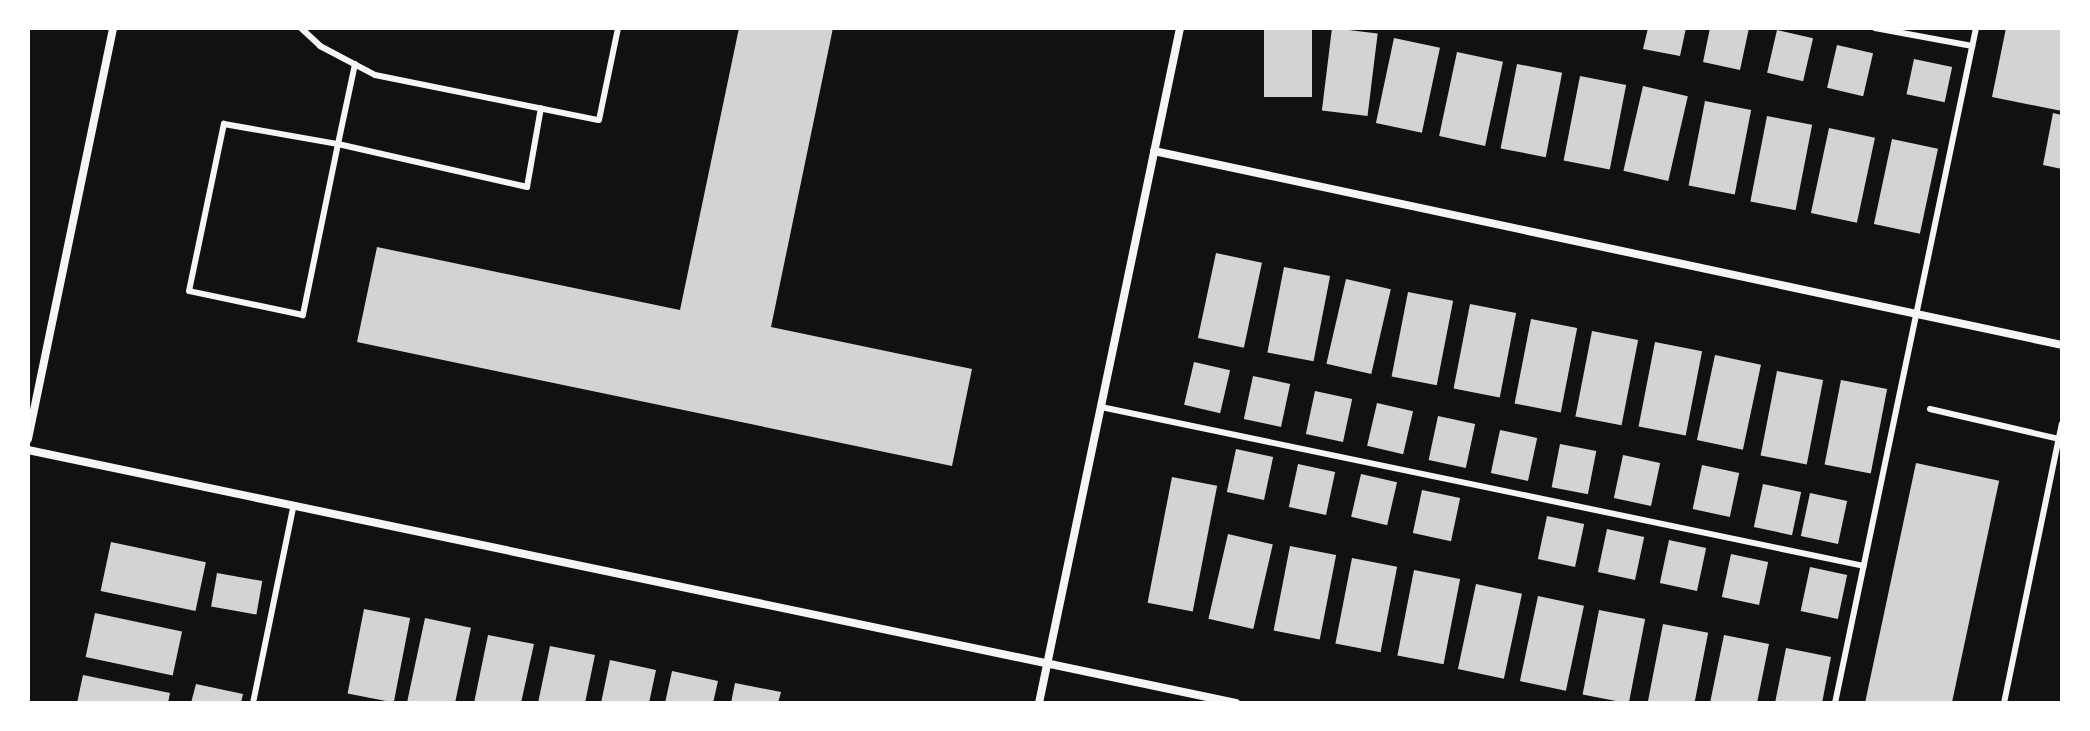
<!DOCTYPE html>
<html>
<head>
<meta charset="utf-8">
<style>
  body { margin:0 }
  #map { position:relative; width:2090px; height:731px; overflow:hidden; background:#111; font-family:Ubuntu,sans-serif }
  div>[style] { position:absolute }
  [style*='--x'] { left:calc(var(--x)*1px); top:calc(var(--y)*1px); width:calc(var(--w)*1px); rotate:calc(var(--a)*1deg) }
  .building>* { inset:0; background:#d3d3d3; transform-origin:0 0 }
  .service>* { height:6px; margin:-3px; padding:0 3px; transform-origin:3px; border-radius:3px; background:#f5f5f5 }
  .minor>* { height:8px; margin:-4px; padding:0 4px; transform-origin:4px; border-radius:4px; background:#f5f5f5 }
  span { translate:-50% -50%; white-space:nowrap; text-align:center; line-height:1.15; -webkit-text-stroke:6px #fff; paint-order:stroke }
  .frame { position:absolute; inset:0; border:30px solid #fff; pointer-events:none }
</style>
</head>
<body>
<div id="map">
  <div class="building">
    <div style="clip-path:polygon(739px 28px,833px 28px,771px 327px,972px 369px,952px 466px,357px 342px,377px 247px,680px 310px)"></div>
    <div style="left:1264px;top:28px;width:48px;height:69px"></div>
    <div style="left:1332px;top:28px;width:46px;height:83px;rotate:7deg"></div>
    <div style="clip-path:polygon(1648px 28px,1686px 28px,1680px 56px,1643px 49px)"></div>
    <div style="clip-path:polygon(1710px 28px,1749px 28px,1740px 70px,1703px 62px)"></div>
    <div style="clip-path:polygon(2006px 28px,2062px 28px,2062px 111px,1992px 97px)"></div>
    <div style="left:1777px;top:30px;width:37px;height:44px;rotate:13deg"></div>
    <div style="left:1394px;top:38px;width:47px;height:87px;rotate:12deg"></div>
    <div style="left:1837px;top:45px;width:37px;height:44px;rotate:13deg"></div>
    <div style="left:1457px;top:52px;width:47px;height:86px;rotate:12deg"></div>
    <div style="left:1914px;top:59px;width:39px;height:36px;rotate:12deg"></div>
    <div style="left:1517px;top:64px;width:46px;height:86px;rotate:11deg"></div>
    <div style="left:1580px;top:76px;width:47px;height:86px;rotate:11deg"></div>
    <div style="left:1643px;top:86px;width:46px;height:87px;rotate:13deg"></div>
    <div style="left:1705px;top:101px;width:47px;height:86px;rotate:11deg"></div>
    <div style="clip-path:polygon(2053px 113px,2062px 115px,2062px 169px,2043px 165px)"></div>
    <div style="left:1767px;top:116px;width:46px;height:87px;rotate:11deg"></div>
    <div style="left:1829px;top:128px;width:47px;height:87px;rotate:12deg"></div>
    <div style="left:1892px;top:139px;width:47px;height:87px;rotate:12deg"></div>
    <div style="left:1216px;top:253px;width:47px;height:87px;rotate:12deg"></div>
    <div style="left:1284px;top:267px;width:47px;height:87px;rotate:11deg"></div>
    <div style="left:1346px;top:279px;width:46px;height:87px;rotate:13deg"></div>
    <div style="left:1408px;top:292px;width:46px;height:86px;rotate:11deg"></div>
    <div style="left:1470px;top:304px;width:47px;height:86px;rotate:11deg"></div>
    <div style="left:1531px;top:319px;width:47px;height:86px;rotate:11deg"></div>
    <div style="left:1592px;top:331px;width:47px;height:87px;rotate:11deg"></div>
    <div style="left:1655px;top:342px;width:48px;height:86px;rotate:11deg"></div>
    <div style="left:1715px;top:355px;width:47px;height:87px;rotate:12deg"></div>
    <div style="left:1194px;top:362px;width:37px;height:44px;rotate:13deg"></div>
    <div style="left:1777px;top:371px;width:47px;height:86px;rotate:11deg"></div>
    <div style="left:1253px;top:376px;width:38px;height:44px;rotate:12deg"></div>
    <div style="left:1841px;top:380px;width:47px;height:86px;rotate:11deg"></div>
    <div style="left:1315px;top:391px;width:38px;height:44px;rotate:12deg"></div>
    <div style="left:1377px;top:403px;width:37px;height:44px;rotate:13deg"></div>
    <div style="left:1438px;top:416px;width:38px;height:45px;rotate:12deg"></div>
    <div style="left:1500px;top:430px;width:38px;height:44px;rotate:12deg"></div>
    <div style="left:1560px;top:444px;width:37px;height:44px;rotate:11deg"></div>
    <div style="left:1236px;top:449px;width:38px;height:44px;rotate:12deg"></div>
    <div style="left:1623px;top:455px;width:38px;height:44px;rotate:12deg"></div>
    <div style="left:1916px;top:463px;width:85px;height:245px;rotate:12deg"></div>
    <div style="left:1298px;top:464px;width:38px;height:44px;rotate:12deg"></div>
    <div style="left:1702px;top:465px;width:38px;height:45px;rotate:12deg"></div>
    <div style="left:1361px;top:474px;width:37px;height:44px;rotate:13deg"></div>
    <div style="left:1172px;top:477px;width:46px;height:128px;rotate:11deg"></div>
    <div style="left:1763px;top:484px;width:39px;height:44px;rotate:12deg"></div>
    <div style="left:1422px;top:490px;width:39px;height:44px;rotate:12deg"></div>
    <div style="left:1810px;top:493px;width:38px;height:44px;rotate:12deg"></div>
    <div style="left:1547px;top:516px;width:38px;height:44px;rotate:12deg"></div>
    <div style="left:1607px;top:529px;width:38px;height:44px;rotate:12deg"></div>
    <div style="left:1228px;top:534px;width:46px;height:87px;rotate:13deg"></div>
    <div style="left:1669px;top:540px;width:38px;height:44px;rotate:12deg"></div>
    <div style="left:111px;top:542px;width:97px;height:50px;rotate:12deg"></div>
    <div style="left:1290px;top:546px;width:47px;height:86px;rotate:11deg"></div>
    <div style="left:1731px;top:554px;width:38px;height:44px;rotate:12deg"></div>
    <div style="left:1352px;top:558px;width:46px;height:87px;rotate:11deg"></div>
    <div style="left:1810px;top:567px;width:38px;height:45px;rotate:12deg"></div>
    <div style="left:1414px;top:570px;width:47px;height:87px;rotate:11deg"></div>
    <div style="left:217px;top:573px;width:46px;height:34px;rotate:10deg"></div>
    <div style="left:1476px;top:584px;width:47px;height:87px;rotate:12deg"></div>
    <div style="left:1538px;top:596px;width:47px;height:87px;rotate:12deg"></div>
    <div style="left:364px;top:609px;width:47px;height:86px;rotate:11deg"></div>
    <div style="left:1599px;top:610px;width:47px;height:86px;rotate:11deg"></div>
    <div style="left:95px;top:613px;width:89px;height:45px;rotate:12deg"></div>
    <div style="left:425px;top:618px;width:47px;height:86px;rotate:12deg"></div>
    <div style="left:1663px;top:624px;width:46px;height:81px;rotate:11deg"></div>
    <div style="clip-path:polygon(488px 635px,534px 644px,521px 703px,474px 703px)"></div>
    <div style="clip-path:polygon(1724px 635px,1769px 644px,1757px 703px,1710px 703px)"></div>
    <div style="clip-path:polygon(550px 646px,595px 655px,585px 703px,538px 703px)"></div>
    <div style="clip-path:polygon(1786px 648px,1831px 657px,1822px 703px,1775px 703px)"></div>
    <div style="clip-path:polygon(610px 660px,656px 670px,649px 703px,601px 703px)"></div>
    <div style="clip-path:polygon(672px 671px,718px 681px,713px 703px,665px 703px)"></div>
    <div style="clip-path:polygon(83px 675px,170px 693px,168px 703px,77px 703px)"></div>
    <div style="clip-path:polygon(735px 683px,781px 692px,778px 703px,731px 703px)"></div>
    <div style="clip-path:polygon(196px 684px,243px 694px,241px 703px,191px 703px)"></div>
  </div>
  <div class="service">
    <div style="--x:301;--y:28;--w:26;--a:43"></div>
    <div style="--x:320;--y:46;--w:62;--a:27.8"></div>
    <div style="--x:375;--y:75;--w:228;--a:11.4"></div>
    <div style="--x:599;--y:120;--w:94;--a:-78.3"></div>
    <div style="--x:1875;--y:28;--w:99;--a:10.5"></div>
    <div style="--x:355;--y:64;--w:82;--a:102"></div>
    <div style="--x:338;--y:144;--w:175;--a:101.6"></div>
    <div style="--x:303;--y:315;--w:116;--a:-168.1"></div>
    <div style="--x:189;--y:291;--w:171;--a:-78.2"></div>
    <div style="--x:224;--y:124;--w:116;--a:10"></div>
    <div style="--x:338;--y:144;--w:194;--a:12.8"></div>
    <div style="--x:527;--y:187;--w:80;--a:-80"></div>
    <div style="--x:1101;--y:407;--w:779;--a:11.77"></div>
    <div style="--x:1930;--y:409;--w:132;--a:13.1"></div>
    <div style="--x:253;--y:703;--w:199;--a:-78.4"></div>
    <div style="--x:1835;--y:703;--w:690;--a:-78.2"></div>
    <div style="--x:2004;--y:703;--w:285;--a:-78.3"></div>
  </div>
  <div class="minor">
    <div style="--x:1154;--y:151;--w:928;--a:12.06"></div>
    <div style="--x:28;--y:439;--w:420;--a:-78.3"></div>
    <div style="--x:28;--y:450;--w:1234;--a:11.83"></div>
    <div style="--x:1039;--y:703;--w:690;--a:-78.2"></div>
  </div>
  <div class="frame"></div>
</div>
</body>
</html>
